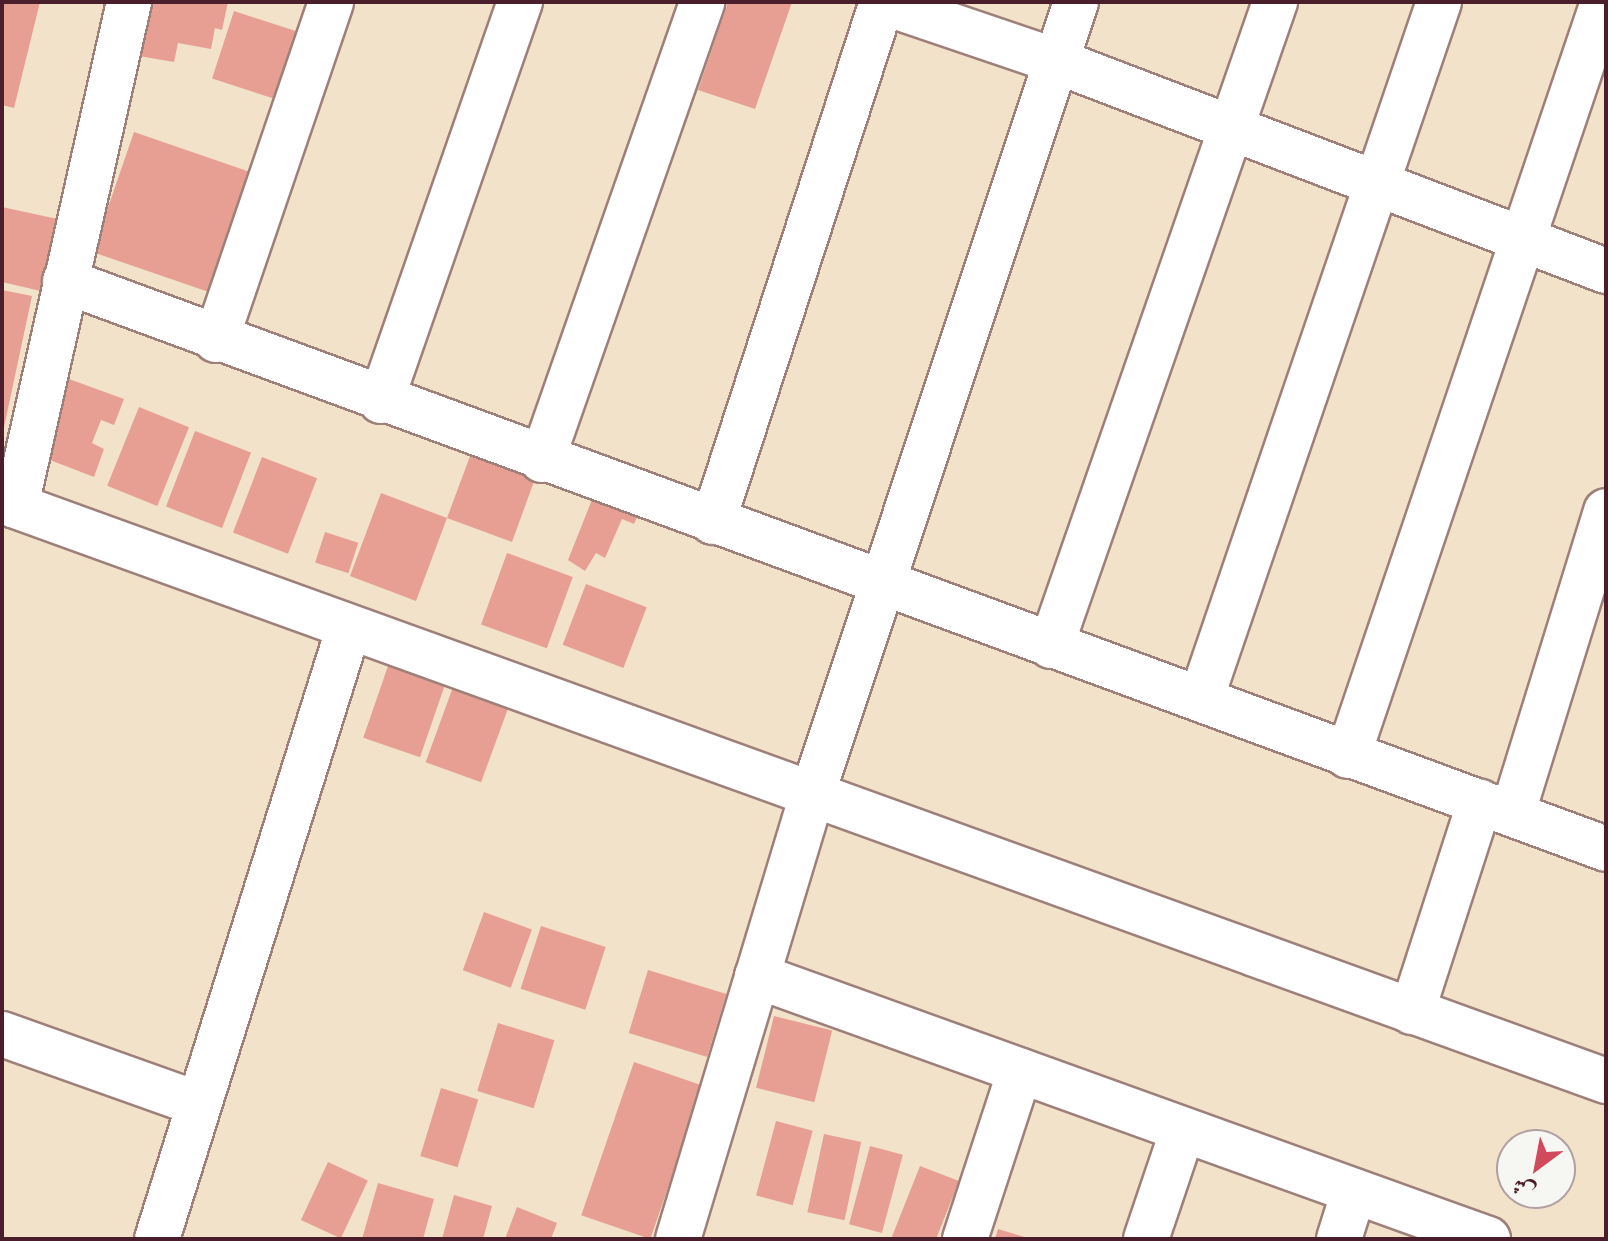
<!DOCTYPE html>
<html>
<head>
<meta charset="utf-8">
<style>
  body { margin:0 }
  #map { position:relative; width:1608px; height:1241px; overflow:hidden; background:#f2e2ca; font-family:"IM FELL English",Amiri,serif }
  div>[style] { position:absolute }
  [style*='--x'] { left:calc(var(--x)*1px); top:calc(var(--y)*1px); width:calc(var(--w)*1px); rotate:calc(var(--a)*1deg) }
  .building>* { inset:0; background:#e79f94; transform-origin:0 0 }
  .roads { filter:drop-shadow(2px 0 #9e807a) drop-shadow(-2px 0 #9e807a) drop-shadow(0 2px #9e807a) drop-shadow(0 -2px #9e807a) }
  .minor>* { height:44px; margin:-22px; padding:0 22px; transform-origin:22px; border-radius:22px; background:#fff }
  span { translate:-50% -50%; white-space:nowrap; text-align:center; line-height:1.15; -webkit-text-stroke:7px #f6f6f2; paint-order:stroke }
  .frame { position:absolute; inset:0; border:4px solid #4a1f2b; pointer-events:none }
  .north { position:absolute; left:1496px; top:1129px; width:80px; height:80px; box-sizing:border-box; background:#f6f6f2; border:2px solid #b1a0a2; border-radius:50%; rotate:212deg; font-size:22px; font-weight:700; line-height:32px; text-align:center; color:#4a1f2b }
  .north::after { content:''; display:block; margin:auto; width:28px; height:36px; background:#d1495b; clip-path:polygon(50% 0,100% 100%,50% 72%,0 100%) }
</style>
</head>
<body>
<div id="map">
  <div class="building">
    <div style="clip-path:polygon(2px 2px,40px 2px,14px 108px,2px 105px)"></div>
    <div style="clip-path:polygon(144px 2px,228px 2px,222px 30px,215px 28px,211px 49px,178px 43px,174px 62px,133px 55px)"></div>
    <div style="clip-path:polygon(728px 2px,792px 2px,755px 109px,698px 90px)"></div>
    <div style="left:234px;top:11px;width:77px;height:71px;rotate:18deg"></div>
    <div style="left:134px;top:132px;width:122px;height:127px;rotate:19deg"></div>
    <div style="clip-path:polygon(2px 207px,62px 220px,45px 292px,2px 282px)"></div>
    <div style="clip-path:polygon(2px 290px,32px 296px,3px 432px,2px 432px)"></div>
    <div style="clip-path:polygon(69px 379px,124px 399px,114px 425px,101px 420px,92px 443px,104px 449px,94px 477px,50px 460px)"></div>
    <div style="left:139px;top:407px;width:54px;height:85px;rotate:22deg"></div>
    <div style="left:195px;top:431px;width:60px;height:81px;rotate:21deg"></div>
    <div style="clip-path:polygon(476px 440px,540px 465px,512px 542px,447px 518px,416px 601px,350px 576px,381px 493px,447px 518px)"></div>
    <div style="left:262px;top:457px;width:59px;height:81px;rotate:21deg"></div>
    <div style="clip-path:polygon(597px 487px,644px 502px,634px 524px,622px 519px,605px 558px,596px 553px,585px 571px,568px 560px)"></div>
    <div style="left:325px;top:532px;width:35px;height:32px;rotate:18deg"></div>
    <div style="left:507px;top:553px;width:70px;height:76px;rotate:20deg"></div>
    <div style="left:586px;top:584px;width:65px;height:65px;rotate:21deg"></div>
    <div style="left:389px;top:663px;width:60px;height:79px;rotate:19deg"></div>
    <div style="left:453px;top:687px;width:59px;height:80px;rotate:20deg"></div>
    <div style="left:484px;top:912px;width:51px;height:62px;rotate:20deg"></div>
    <div style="left:541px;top:926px;width:68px;height:66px;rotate:18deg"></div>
    <div style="left:648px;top:970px;width:82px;height:66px;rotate:17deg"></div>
    <div style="left:774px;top:1016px;width:60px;height:74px;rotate:14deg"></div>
    <div style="left:498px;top:1023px;width:59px;height:71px;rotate:17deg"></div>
    <div style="left:634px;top:1062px;width:73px;height:162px;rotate:19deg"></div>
    <div style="left:441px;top:1088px;width:39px;height:71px;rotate:17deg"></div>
    <div style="left:776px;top:1121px;width:38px;height:77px;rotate:15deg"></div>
    <div style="left:824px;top:1134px;width:38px;height:80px;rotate:12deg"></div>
    <div style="left:870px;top:1146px;width:34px;height:81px;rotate:15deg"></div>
    <div style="left:328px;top:1162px;width:44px;height:64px;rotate:25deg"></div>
    <div style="clip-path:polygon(920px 1166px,959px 1181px,936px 1239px,891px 1239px)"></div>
    <div style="clip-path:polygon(378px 1183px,434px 1199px,423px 1239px,362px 1239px)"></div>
    <div style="clip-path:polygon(454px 1195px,492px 1206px,483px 1239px,442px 1239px)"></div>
    <div style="clip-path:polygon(517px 1207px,557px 1223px,551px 1239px,505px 1239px)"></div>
    <div style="clip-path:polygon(998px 1229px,1028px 1238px,1028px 1239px,995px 1239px)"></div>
  </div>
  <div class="roads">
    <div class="minor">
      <div style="--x:65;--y:281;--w:1642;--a:20.23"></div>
      <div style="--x:216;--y:340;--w:357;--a:-71.2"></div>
      <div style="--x:381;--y:401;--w:423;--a:-70.8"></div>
      <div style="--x:542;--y:460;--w:485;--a:-70.7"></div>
      <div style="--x:2;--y:501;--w:1706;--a:19.88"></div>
      <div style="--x:16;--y:506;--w:517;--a:-77.36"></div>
      <div style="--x:713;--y:522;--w:547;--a:-72"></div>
      <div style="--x:882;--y:2;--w:184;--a:18.7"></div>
      <div style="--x:1056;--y:61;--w:589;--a:20.9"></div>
      <div style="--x:1051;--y:646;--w:682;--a:-70.82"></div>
      <div style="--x:1201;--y:699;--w:737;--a:-71.15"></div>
      <div style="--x:1348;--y:756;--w:796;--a:-71.31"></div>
      <div style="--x:1513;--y:812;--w:315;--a:-72.8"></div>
      <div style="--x:757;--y:976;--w:777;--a:19.79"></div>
      <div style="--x:1412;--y:1012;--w:221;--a:-72.1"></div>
      <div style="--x:2;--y:1034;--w:209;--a:19.6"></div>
      <div style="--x:157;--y:1239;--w:641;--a:-72.58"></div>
      <div style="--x:678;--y:1239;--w:464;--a:-73.2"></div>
      <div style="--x:812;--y:795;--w:836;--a:-71.59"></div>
      <div style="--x:965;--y:1239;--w:177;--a:-71.9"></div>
      <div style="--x:1146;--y:1239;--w:115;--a:-71.3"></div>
      <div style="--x:1339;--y:1239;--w:50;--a:-72.6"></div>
    </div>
  </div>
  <div class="frame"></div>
  <div class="north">ش</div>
</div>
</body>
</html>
